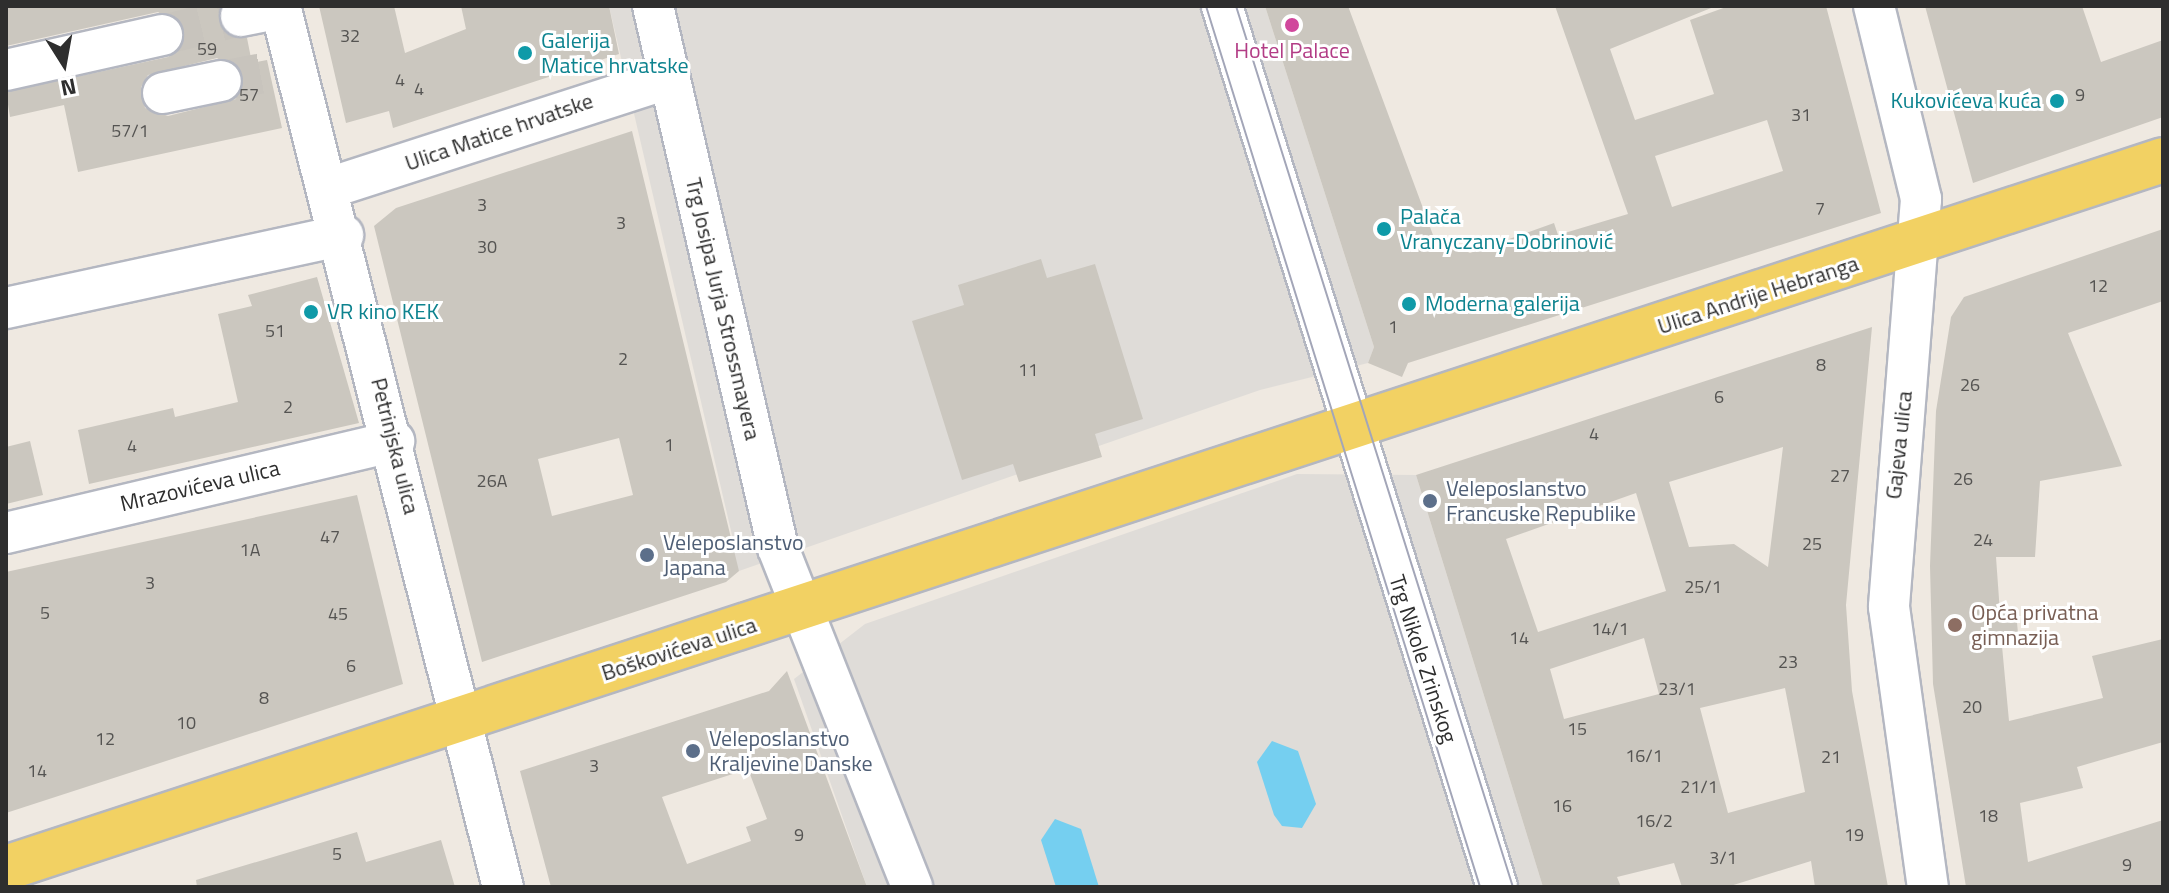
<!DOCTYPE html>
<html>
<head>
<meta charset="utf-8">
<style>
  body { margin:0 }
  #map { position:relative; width:2169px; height:893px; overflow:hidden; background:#efe9e1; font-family:"Titillium Web",sans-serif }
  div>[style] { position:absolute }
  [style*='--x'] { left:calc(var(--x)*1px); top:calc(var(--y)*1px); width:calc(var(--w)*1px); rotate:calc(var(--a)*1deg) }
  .plaza>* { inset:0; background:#dfdcd8 }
  .water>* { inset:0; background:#75cff0 }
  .building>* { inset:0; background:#cbc7bf }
  .minor-tunnel>* { height:40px; margin-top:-20px; transform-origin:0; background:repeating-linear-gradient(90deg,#c8c4bd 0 40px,transparent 0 60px) }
  .roads { filter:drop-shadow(2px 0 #b4b7c1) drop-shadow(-2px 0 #b4b7c1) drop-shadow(0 2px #b4b7c1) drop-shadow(0 -2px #b4b7c1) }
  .minor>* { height:40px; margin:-20px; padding:0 20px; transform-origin:20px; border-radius:20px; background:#fff }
  .major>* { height:44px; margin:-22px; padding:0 22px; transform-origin:22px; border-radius:22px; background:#f2d163 }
  .tram>* { height:2px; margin:-1px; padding:0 1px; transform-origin:1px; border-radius:1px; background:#a3a6b8 }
  .dots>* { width:22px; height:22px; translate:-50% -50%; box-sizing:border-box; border:4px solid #fff; border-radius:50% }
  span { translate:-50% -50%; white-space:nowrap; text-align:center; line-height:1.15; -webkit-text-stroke:6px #fff; paint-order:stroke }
  .number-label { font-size:18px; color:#555452 }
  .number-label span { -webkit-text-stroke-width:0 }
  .culture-label { font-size:22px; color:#0d838f }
  .left { translate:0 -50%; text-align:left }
  .right { translate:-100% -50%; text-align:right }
  .hotel-label { font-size:22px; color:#b23c85 }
  .street-label { font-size:22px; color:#2e2e2e }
  .service-label { font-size:22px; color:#4e5e75 }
  .education-label { font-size:22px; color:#785e54 }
  .frame { position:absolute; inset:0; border:8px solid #2e2e2e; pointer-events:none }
  .north { position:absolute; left:24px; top:24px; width:80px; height:80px; -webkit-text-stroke:6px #fff; paint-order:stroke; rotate:169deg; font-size:22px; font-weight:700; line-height:32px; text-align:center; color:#2e2e2e }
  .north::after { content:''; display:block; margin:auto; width:28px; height:36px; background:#2e2e2e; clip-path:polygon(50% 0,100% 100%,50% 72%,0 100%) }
</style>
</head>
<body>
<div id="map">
  <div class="plaza">
    <div style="clip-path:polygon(609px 6px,1265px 6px,1374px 347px,1368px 363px,1260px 390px,739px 571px,728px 552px,735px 548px)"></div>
    <div style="clip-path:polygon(1297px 474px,1416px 475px,1543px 887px,867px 887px,794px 679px,865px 624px)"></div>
  </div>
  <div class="water">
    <div style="clip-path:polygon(1272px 741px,1298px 751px,1316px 804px,1302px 828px,1282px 826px,1274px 815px,1257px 762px)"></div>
    <div style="clip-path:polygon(1055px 819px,1081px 829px,1099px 887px,1056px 887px,1041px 840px)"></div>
  </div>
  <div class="building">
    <div style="clip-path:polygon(evenodd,6px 6px,221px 6px,223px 31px,247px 38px,252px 63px,267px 60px,282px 128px,78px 172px,64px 105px,10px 117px,6px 92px,168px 57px,184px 43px,184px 29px,158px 12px,6px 46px,6px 6px,217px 58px,243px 76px,236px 99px,168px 116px,145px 108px,141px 87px,148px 75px,217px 58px)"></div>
    <div style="clip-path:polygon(319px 6px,394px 6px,405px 53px,466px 29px,461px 6px,609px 6px,619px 54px,393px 128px,389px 111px,346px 123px)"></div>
    <div style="clip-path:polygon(evenodd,1265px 6px,1348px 6px,1433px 235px,1470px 253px,1554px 223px,1558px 235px,1628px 214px,1555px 6px,1716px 6px,1610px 49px,1635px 120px,1714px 94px,1690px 20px,1729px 6px,1826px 6px,1881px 213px,1408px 363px,1402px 377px,1368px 363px,1374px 347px,1265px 6px,1767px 120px,1783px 171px,1672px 207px,1655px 156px,1767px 120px)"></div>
    <div style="clip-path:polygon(1925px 6px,2082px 6px,2101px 62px,2163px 40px,2163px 117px,1973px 183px)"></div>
    <div style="clip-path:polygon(evenodd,632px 131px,739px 571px,726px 582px,482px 662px,374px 226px,396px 208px,632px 131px,619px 438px,633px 495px,552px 516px,538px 459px,619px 438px)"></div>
    <div style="clip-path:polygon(2163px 229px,2163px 301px,2068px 333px,2122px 466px,2040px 481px,2035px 557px,1996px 557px,2000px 613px,2016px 612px,2019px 644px,2002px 646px,2009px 721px,2103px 698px,2092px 656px,2163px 639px,2163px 742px,2077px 767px,2083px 788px,2020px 803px,2028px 862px,2163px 820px,2163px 887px,1966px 887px,1933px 684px,1930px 566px,1936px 411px,1951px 317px,1964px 297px)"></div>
    <div style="clip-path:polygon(1041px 259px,1047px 278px,1095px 264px,1143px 419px,1095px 434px,1102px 457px,1019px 482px,1013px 464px,962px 480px,912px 321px,964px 305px,958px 285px)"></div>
    <div style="clip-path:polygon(317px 277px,359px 423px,89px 484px,78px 430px,173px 408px,175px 417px,238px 402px,218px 314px,252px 306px,248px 295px)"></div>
    <div style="clip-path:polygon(evenodd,1872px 327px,1846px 605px,1852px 691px,1888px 887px,1815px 887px,1811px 861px,1727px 887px,1682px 887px,1674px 863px,1617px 877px,1621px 887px,1543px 887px,1416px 475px,1872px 327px,1783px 447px,1768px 567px,1734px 544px,1689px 547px,1669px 482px,1783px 447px,1872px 327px,1636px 493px,1666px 591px,1538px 632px,1506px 539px,1636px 493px,1872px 327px,1644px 638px,1659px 694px,1564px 719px,1550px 669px,1644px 638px,1872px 327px,1785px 688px,1805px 792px,1728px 813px,1700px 708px,1785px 688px)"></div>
    <div style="clip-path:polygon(30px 441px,43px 495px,6px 504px,6px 447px)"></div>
    <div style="clip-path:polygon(357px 495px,403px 684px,6px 813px,6px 572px)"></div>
    <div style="clip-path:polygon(evenodd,787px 671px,867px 887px,551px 887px,520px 771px,769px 691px,787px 671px,748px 769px,767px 819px,746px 827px,751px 841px,687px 864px,662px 797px,748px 769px)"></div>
    <div style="clip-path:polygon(357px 832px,366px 862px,441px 840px,455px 887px,197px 887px,196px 880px)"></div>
  </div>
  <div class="minor-tunnel">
    <div style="--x:162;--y:35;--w:81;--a:-13.5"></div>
    <div style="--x:221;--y:81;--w:49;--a:-10.6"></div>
  </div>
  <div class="roads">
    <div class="minor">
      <div style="--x:280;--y:6;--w:909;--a:75.8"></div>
      <div style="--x:653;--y:6;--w:556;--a:77.01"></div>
      <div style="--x:778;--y:548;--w:365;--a:68.4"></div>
      <div style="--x:1222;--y:6;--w:923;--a:72.66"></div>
      <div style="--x:1874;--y:6;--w:199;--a:76.3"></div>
      <div style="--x:1921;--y:199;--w:409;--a:94.5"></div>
      <div style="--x:1889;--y:607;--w:283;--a:82.1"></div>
      <div style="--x:241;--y:16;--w:41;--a:-11.3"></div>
      <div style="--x:6;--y:70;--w:160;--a:-12.6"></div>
      <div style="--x:163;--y:93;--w:59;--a:-11.7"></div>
      <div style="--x:329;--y:188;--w:357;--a:-17.9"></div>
      <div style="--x:6;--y:308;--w:345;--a:-12.2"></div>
      <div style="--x:6;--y:533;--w:399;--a:-13.3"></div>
    </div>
    <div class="major">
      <div style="--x:6;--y:868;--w:2270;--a:-18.17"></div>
    </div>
  </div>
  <div class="tram">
    <div style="--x:1206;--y:6;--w:923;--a:72.72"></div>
    <div style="--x:1236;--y:6;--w:924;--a:72.55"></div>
  </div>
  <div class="dots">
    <div style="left:1292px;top:25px;background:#d1479c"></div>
    <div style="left:525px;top:53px;background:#0f9aa8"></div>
    <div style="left:2057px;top:101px;background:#0f9aa8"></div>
    <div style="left:1384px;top:229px;background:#0f9aa8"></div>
    <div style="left:1409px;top:304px;background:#0f9aa8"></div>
    <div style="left:311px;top:312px;background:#0f9aa8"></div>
    <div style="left:1430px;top:501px;background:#5c6f8a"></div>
    <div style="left:647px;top:555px;background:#5c6f8a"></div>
    <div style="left:1955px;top:625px;background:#8d6e63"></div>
    <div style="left:693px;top:751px;background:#5c6f8a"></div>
  </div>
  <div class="number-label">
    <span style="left:350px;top:36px">32</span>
    <span style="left:207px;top:49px">59</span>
    <span style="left:400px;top:80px">4</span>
    <span style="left:419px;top:89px">4</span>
    <span style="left:249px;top:95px">57</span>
    <span style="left:2080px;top:95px">9</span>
    <span style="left:1801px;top:115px">31</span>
    <span style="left:130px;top:131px">57/1</span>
    <span style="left:482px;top:205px">3</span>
    <span style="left:1820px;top:209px">7</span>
    <span style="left:621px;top:223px">3</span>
    <span style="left:487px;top:247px">30</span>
    <span style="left:2098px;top:286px">12</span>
    <span style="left:1393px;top:327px">1</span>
    <span style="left:275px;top:331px">51</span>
    <span style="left:623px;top:359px">2</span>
    <span style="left:1821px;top:365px">8</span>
    <span style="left:1028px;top:370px">11</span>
    <span style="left:1970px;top:385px">26</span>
    <span style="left:1719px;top:397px">6</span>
    <span style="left:288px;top:407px">2</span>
    <span style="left:1594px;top:434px">4</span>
    <span style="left:669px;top:445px">1</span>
    <span style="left:132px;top:446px">4</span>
    <span style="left:1840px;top:476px">27</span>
    <span style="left:1963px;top:479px">26</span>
    <span style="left:492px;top:481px">26A</span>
    <span style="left:330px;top:537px">47</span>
    <span style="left:1983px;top:540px">24</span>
    <span style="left:1812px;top:544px">25</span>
    <span style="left:250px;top:550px">1A</span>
    <span style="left:150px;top:583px">3</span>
    <span style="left:1703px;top:587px">25/1</span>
    <span style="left:45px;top:613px">5</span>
    <span style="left:338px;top:614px">45</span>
    <span style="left:1610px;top:629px">14/1</span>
    <span style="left:1519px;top:638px">14</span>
    <span style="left:1788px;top:662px">23</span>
    <span style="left:351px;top:666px">6</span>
    <span style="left:1677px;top:689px">23/1</span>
    <span style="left:264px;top:698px">8</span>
    <span style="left:1972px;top:707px">20</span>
    <span style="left:186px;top:723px">10</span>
    <span style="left:1577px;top:729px">15</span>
    <span style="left:105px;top:739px">12</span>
    <span style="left:1644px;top:756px">16/1</span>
    <span style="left:1831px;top:757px">21</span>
    <span style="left:594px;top:766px">3</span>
    <span style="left:37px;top:771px">14</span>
    <span style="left:1699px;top:787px">21/1</span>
    <span style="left:1562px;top:806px">16</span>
    <span style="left:1988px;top:816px">18</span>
    <span style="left:1654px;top:821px">16/2</span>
    <span style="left:799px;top:835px">9</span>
    <span style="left:1854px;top:835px">19</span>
    <span style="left:337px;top:854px">5</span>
    <span style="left:1723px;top:858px">3/1</span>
    <span style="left:2127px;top:865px">9</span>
  </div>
  <div class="culture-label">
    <span class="left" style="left:541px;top:53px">Galerija<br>Matice hrvatske</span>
    <span class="right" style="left:2041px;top:101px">Kukovićeva kuća</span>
    <span class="left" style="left:1400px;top:229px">Palača<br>Vranyczany-Dobrinović</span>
    <span class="left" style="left:1425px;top:304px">Moderna galerija</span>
    <span class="left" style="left:327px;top:312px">VR kino KEK</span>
  </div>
  <div class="hotel-label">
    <span style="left:1292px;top:51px">Hotel Palace</span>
  </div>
  <div class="street-label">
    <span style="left:499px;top:132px;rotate:-19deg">Ulica Matice hrvatske</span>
    <span style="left:1758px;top:295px;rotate:-18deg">Ulica Andrije Hebranga</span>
    <span style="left:723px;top:309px;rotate:77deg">Trg Josipa Jurja Strossmayera</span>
    <span style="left:1899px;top:445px;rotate:-84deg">Gajeva ulica</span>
    <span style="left:395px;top:446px;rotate:76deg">Petrinjska ulica</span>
    <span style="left:200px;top:486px;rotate:-13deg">Mrazovićeva ulica</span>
    <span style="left:679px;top:649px;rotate:-18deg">Boškovićeva ulica</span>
    <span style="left:1423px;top:659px;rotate:72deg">Trg Nikole Zrinskog</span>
  </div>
  <div class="service-label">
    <span class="left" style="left:1446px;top:501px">Veleposlanstvo<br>Francuske Republike</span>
    <span class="left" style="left:663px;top:555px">Veleposlanstvo<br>Japana</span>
    <span class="left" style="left:709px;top:751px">Veleposlanstvo<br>Kraljevine Danske</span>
  </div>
  <div class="education-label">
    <span class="left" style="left:1971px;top:625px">Opća privatna<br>gimnazija</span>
  </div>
  <div class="frame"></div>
  <div class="north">N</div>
</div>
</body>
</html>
